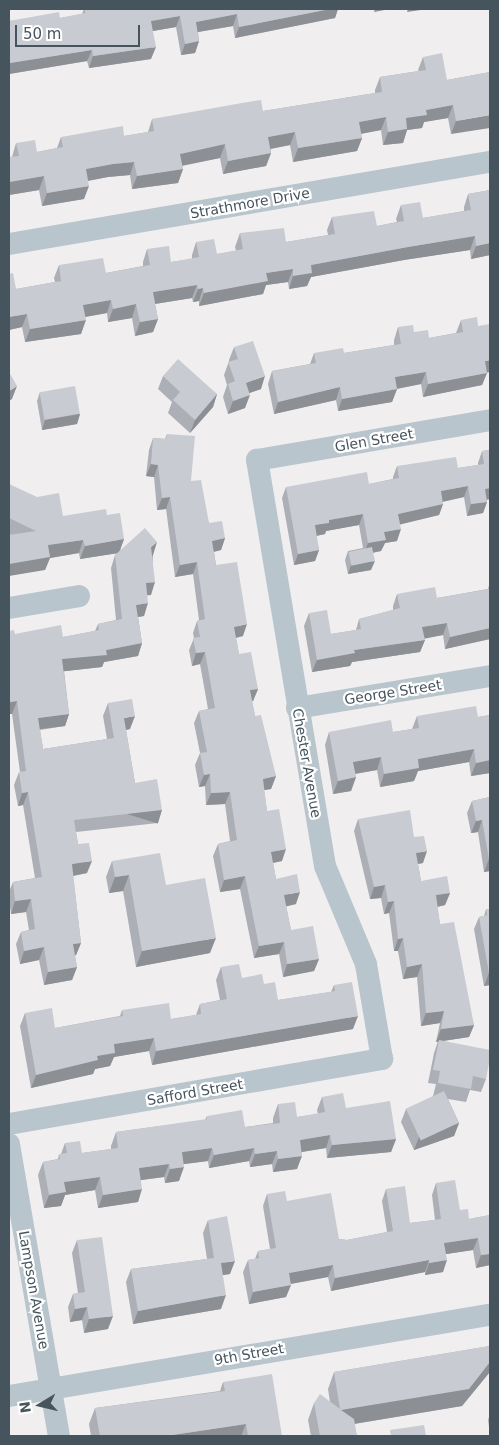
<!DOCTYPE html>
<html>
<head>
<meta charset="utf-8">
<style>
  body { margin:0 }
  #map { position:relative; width:499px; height:1445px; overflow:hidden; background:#f1eeef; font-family:"DejaVu Sans",sans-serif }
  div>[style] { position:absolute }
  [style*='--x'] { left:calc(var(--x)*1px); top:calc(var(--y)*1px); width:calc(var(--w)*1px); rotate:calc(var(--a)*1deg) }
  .minor>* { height:22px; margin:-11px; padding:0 11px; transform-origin:11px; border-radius:11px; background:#b9c5cc }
  .wall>* { inset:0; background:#acafb5 }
  .shaded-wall>* { inset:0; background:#8c8f93; transform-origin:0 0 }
  .building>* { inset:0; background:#c8ccd2; transform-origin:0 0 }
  span { translate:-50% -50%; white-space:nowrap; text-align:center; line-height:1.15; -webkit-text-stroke:4.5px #fff; paint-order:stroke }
  .street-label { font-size:14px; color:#46545d }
  .frame { position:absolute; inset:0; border:10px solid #46545d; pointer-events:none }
  .north { position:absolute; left:15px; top:1380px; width:50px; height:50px; -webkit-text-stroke:4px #fff; paint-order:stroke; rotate:261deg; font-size:14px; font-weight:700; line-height:20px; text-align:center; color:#46545d }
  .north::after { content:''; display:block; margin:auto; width:18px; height:22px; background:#46545d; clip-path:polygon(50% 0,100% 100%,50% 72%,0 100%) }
  .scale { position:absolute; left:15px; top:25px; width:125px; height:22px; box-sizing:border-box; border:2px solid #46545d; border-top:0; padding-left:6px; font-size:15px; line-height:18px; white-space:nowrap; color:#46545d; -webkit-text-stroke:4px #fff; paint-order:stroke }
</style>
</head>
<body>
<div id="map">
  <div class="minor">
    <div style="--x:9;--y:244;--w:488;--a:-9.7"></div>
    <div style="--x:9;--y:608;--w:71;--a:-9.7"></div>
    <div style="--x:297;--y:708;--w:196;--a:-9.4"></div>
    <div style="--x:9;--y:1124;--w:379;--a:-9.9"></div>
    <div style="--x:382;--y:1059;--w:96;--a:-99.6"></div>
    <div style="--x:366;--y:964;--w:106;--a:-112.7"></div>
    <div style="--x:325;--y:866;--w:412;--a:-99.5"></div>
    <div style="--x:257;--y:460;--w:236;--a:-9.7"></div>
    <div style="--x:9;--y:1144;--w:296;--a:80.3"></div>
    <div style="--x:9;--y:1396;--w:488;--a:-9.6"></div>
  </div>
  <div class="wall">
    <div style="clip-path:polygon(84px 9px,338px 9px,335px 18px,235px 38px,233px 26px,198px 32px,199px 41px,195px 53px,181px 55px,176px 27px,153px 31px,151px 59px,89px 68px,87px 61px,9px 74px,9px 21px,60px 18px,82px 14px)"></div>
    <div style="clip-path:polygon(423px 57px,447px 80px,490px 72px,451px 134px,448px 118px,424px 122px,422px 128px,407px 130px,403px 143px,383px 145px,381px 130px,361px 134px,362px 138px,357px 151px,293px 162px,290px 145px,271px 149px,271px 153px,266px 166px,223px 174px,220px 158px,182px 166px,183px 169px,178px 183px,132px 189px,130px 175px,108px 177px,88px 181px,84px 199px,42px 206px,39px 190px,9px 195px,9px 157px,12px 157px,16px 143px,37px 152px,57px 148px,61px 137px,124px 136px,148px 132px,152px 119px,263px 111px,375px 93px,375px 90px,380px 77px,419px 71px,418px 70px)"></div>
    <div style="clip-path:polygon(490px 190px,490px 255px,471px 259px,470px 250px,404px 260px,311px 277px,307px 286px,289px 289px,288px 282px,266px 285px,263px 294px,199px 306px,199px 301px,193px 302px,192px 298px,155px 304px,158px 319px,153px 332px,135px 336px,132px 318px,108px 322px,107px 313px,85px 317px,81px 334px,25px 342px,22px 327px,9px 330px,9px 274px,16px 289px,55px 282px,54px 278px,59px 265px,106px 273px,143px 266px,143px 262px,147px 249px,171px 262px,192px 259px,192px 255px,196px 242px,217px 254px,236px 251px,235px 247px,240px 233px,286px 242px,328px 235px,327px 230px,332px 217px,377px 226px,397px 222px,396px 219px,401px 205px,423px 218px,464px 211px,464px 207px,468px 194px)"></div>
    <div style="clip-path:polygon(461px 320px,487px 373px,482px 385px,423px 397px,421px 384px,397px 389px,392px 402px,338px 411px,336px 400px,274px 414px,268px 384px,272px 371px,310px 364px,314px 353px,344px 353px,394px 345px,394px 340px,398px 327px,429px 338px,456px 333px)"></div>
    <div style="clip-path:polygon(234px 347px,261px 389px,249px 393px,245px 408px,228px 414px,223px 397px,227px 385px,224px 375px,229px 361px,229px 360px)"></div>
    <div style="clip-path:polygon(163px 376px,217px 394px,213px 407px,190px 433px,168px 413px,172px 402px,158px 389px)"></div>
    <div style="clip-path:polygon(40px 392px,80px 414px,77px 424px,42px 430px,37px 401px)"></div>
    <div style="clip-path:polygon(167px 434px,191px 481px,209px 523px,225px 538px,221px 550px,214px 552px,216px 565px,243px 636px,236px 638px,239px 654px,258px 689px,253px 701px,252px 701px,255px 716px,276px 776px,271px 789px,264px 790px,267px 811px,282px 861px,273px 863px,276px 879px,296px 904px,286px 906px,291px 930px,319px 959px,314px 971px,283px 977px,279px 954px,254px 958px,240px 889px,220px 892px,213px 856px,218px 844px,230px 841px,225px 804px,206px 805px,205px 786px,199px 787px,195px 765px,200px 753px,194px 723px,199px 711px,208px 709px,200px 664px,192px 666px,189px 650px,194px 638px,193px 633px,197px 621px,199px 620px,193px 574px,175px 577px,166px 509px,157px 510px,154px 477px,146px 476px,149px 450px,153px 438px,165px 439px)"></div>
    <div style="clip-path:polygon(490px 450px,490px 499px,487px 500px,487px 502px,483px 513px,467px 516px,464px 497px,442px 502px,443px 504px,439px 515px,400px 524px,397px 541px,385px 543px,381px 551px,373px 553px,371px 570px,348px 574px,345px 560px,348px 551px,363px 548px,359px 525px,326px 531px,325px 534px,316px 536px,319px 550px,315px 561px,294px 565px,282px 498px,286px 487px,369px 484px,393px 479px,393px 477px,397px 466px,458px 468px,478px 465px,478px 463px,482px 451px)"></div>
    <div style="clip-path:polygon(9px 484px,63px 516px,107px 515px,124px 539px,120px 550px,153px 555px,151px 595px,147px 595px,144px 616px,138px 617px,142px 643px,138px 656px,104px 662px,102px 667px,64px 671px,69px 714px,65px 726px,40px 730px,43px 749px,107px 739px,103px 716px,108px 703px,130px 729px,126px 730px,135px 783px,158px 823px,76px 832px,78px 844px,87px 873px,73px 876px,81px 943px,76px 955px,75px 956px,77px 967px,72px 980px,44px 985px,39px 960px,20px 964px,16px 944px,21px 932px,29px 930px,26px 912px,11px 914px,9px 900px,9px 892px,13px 882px,35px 878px,23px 805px,18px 806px,14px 785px,19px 772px,20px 772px,12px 714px,9px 714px,9px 631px,15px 634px,63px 637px,95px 631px,98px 624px,116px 620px,111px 568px,115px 555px,117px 553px,80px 559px,79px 553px,50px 558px,45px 570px,11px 535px,9px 534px)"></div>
    <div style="clip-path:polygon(490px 582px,490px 639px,445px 649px,443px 635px,424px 638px,425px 640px,420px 652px,352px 662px,350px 666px,312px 672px,304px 626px,309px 613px,331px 634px,356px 630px,359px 619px,393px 610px,393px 606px,397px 594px,437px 598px,488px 589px)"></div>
    <div style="clip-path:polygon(490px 715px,490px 773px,471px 776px,469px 762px,418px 771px,414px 781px,380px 787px,377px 770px,355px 774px,356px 777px,351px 791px,333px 794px,325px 745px,329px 732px,393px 732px,412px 729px,417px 716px,478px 717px)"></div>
    <div style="clip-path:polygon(490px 797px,490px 871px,484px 872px,478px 832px,471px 833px,467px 813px,472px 801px)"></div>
    <div style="clip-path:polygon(358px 819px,414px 837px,423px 863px,418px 864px,421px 881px,450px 893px,445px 905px,437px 907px,440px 924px,474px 1025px,469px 1037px,443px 1041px,486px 1079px,481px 1092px,470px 1090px,466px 1102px,448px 1099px,459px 1123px,454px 1136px,414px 1150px,401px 1122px,406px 1109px,434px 1096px,433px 1096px,436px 1084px,428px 1083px,434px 1053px,438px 1041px,436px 1042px,440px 1023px,421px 1026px,417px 977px,403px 979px,398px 951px,394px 951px,389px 913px,384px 914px,381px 898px,370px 899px,354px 831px)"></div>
    <div style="clip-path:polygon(112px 861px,166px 885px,210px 953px,136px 967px,123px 891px,109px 893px,106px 877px)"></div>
    <div style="clip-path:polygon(486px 909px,490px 909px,490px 985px,484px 986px,474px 929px,479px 917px,484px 916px)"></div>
    <div style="clip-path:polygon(221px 967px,242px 978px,264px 984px,278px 1000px,331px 992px,334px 985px,353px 1029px,152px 1065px,149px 1051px,114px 1057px,110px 1066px,95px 1069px,93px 1074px,31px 1088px,20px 1026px,25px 1013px,55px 1028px,120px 1016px,122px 1010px,171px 1019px,196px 1015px,200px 1004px,220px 1000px,216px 980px)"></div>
    <div style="clip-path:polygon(322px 1097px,346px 1108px,396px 1139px,391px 1152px,327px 1158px,326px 1148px,302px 1152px,297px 1169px,273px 1172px,272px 1164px,250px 1167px,249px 1161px,209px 1168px,208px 1161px,183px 1164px,179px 1181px,165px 1183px,164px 1177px,141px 1180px,138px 1202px,98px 1208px,95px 1190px,65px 1195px,61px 1206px,44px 1208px,38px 1175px,43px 1162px,58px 1159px,59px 1154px,61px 1154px,65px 1143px,82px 1153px,111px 1149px,111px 1146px,116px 1132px,205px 1120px,207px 1116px,245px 1127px,273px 1123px,273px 1118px,278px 1104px,297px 1117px,318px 1114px,317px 1110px)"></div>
    <div style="clip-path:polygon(436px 1183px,460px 1210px,469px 1219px,490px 1215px,490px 1265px,476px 1268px,473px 1250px,446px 1254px,443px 1272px,425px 1275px,425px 1272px,331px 1291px,328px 1277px,291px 1284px,286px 1297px,249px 1304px,243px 1272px,248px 1260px,255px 1259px,258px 1251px,270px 1249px,263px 1206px,267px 1194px,287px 1201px,339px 1239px,347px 1240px,387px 1232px,382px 1201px,386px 1189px,410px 1223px,435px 1220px,432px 1195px)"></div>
    <div style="clip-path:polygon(208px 1220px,230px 1274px,223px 1275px,221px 1309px,133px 1324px,126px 1282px,131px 1269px,207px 1259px,203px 1233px)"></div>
    <div style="clip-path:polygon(77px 1240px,108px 1329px,84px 1333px,82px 1320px,70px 1322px,68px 1307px,73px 1294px,78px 1293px,72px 1253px)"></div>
    <div style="clip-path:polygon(490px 1346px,490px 1370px,489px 1373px,462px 1406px,354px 1424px,357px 1436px,311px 1436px,308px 1420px,314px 1403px,330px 1402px,328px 1389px,334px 1372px)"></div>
    <div style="clip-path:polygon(223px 1382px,282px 1436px,91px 1436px,89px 1424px,95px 1408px,220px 1391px)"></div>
    <div style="clip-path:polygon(490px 1414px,490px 1434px,488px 1420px)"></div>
  </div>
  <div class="shaded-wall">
    <div style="clip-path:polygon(330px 9px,338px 9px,335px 18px,235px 38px,239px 27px)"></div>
    <div style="clip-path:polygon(375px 9px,390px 9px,374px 12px)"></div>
    <div style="clip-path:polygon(408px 9px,421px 9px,421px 10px,407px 12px)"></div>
    <div style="clip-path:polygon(237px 14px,233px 26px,192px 33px,196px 22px)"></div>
    <div style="clip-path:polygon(180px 16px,176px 27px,147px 32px,151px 21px)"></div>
    <div style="clip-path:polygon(199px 41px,195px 53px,181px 55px,185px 44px)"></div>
    <div style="clip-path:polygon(156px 47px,151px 59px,89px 68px,93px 56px)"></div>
    <div style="clip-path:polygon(92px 50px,87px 61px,9px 74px,9px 67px,10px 63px)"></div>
    <div style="clip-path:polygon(453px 105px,448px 118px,424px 122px,422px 128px,407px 130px,403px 143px,383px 145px,388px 132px,406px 118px,426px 110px)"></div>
    <div style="clip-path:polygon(490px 115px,490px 128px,451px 134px,456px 121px)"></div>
    <div style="clip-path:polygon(386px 117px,381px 130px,354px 135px,359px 122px)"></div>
    <div style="clip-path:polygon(295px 132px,290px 145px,264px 150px,268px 137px)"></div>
    <div style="clip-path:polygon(362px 138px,357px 151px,293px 162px,298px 148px)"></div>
    <div style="clip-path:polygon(225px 144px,220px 158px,175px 167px,180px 154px)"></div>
    <div style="clip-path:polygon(271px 153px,266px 166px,223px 174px,228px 161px)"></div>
    <div style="clip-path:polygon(134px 162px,130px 175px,108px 177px,81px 182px,86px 169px,113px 164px)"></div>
    <div style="clip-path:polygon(183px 169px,178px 183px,132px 189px,137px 176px)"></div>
    <div style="clip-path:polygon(44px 176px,39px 190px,9px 195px,9px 182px)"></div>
    <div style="clip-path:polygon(89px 186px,84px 199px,42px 206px,47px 193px)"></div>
    <div style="clip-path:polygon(475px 236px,470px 250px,404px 260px,311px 277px,307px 286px,289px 289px,293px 276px,311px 265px,408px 247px)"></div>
    <div style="clip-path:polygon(490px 243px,490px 255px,471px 259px,476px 246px)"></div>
    <div style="clip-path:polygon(293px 269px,288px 282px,266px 285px,263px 294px,199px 306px,204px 293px,266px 273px)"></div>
    <div style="clip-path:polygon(197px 285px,192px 298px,148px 305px,153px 292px)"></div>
    <div style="clip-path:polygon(203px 288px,199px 301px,193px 302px,198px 289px)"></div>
    <div style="clip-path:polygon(111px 300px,107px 313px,79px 318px,83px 305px)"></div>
    <div style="clip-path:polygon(136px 304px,132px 318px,108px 322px,113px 309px)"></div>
    <div style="clip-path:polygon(27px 314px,22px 327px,9px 330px,9px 317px)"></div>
    <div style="clip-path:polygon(158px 319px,153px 332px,135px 336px,140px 322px)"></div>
    <div style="clip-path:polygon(86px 320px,81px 334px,25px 342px,30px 329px)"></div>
    <div style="clip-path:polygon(490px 360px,490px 372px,480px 374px,485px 361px)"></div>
    <div style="clip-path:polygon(426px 372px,421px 384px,390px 390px,395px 377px)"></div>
    <div style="clip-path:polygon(487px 373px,482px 385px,423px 397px,428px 384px)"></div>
    <div style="clip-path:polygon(265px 376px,261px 389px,241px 396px,246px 383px)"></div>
    <div style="clip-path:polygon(17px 386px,12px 399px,9px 401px,9px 391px)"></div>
    <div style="clip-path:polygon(340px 387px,336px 400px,274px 414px,278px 402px)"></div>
    <div style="clip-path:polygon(397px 389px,392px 402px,338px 411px,342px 399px)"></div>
    <div style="clip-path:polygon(217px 394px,213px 407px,190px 433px,195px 420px)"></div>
    <div style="clip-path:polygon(250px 395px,245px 408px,228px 414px,233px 401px)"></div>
    <div style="clip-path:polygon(80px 414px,77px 424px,42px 430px,45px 420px)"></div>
    <div style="clip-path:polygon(151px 464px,158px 465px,154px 477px,146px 476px)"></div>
    <div style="clip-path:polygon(468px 486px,464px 497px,437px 503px,441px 491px)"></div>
    <div style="clip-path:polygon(490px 488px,490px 499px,481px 500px,485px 489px)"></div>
    <div style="clip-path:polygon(170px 497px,166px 509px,157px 510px,162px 498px)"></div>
    <div style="clip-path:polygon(487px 502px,483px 513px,467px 516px,471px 504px)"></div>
    <div style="clip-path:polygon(443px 504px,439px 515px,394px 526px,398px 514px)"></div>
    <div style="clip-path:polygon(363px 514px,359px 525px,326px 531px,325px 534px,311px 537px,315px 525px,329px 520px)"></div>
    <div style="clip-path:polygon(401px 529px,397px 541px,385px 543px,381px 551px,364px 554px,368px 543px,384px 532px)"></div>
    <div style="clip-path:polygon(225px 538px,221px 550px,208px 553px,212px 541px)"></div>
    <div style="clip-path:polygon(124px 539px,119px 553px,80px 559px,85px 546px)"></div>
    <div style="clip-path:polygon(83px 540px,79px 553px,50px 558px,45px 570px,9px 576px,9px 564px,48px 545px)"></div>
    <div style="clip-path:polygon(157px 542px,153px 555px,147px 560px,151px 547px)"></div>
    <div style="clip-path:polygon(319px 550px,315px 561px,294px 565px,298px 554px)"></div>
    <div style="clip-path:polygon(375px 561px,371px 570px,348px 574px,351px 565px)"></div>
    <div style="clip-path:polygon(197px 562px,193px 574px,175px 577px,180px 565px)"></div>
    <div style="clip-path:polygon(155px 582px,151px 595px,141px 596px,146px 583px)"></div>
    <div style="clip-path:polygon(148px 603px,144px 616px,131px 618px,136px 605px)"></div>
    <div style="clip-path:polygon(447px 623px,443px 635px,418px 640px,422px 627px)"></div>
    <div style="clip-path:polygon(247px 624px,243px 636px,230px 639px,234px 627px)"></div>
    <div style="clip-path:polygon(490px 628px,490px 639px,445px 649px,450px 637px)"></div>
    <div style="clip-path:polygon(425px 640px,420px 652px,352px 662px,350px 666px,312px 672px,317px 660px,354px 650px)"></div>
    <div style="clip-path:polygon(142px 643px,138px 656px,104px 662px,102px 667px,58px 672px,62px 659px)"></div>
    <div style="clip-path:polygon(205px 652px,200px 664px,192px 666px,196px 653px)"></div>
    <div style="clip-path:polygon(258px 689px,253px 701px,246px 702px,250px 690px)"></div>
    <div style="clip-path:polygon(17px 701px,12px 714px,9px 714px,9px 706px,10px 702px)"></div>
    <div style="clip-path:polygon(69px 714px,65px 726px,33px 730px,38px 718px)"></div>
    <div style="clip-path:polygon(135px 716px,130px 729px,120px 731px,124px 718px)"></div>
    <div style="clip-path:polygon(474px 749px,469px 762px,418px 771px,414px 781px,380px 787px,384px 774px,418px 759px)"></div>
    <div style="clip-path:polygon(381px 757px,377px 770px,348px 775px,353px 762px)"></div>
    <div style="clip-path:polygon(490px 760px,490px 773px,471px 776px,476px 763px)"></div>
    <div style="clip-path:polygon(210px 774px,205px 786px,199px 787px,204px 775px)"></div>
    <div style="clip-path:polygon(276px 776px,271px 789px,258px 791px,263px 779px)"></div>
    <div style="clip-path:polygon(356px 777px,351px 791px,333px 794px,338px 781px)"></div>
    <div style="clip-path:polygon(28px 792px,23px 805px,18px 806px,22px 793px)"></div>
    <div style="clip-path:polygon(230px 792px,225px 804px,206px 805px,211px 793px)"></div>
    <div style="left:162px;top:810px;width:14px;height:89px;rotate:107deg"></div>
    <div style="clip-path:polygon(482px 820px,478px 832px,471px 833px,476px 821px)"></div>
    <div style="clip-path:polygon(286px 849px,282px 861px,267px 864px,271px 852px)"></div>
    <div style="clip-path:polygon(427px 851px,423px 863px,411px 865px,416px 853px)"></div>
    <div style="clip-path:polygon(489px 859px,490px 859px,490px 871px,484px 872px)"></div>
    <div style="clip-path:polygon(92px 861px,87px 873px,67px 877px,72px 864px)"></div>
    <div style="clip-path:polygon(129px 875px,123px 891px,109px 893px,115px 877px)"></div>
    <div style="clip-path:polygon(245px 876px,240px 889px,220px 892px,224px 880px)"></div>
    <div style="clip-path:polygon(385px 885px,381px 898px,370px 899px,374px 887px)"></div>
    <div style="clip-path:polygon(300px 892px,296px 904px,280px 908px,284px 895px)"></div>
    <div style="clip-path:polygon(450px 893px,445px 905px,432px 908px,436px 895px)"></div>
    <div style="clip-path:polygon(31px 899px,26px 912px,11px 914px,15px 901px)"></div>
    <div style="clip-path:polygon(394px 901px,389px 913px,384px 914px,388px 902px)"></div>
    <div style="clip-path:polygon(216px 938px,210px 953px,136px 967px,142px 951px)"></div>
    <div style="clip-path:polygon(403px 938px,398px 951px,394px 951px,398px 939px)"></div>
    <div style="clip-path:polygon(284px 942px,279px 954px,254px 958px,259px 946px)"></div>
    <div style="clip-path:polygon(81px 943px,76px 955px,68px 957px,73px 944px)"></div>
    <div style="clip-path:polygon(44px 947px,39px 960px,20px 964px,24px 951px)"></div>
    <div style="clip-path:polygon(319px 959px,314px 971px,283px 977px,287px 964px)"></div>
    <div style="clip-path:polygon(422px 964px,417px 977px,403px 979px,407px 967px)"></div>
    <div style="clip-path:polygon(77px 967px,72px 980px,44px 985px,48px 972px)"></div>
    <div style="clip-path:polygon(489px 973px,490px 973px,490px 985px,484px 986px)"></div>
    <div style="clip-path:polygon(444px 1011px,440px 1023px,421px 1026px,426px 1013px)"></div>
    <div style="clip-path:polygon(358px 1016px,353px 1029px,152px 1065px,156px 1051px)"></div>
    <div style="clip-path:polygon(474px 1025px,469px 1037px,436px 1042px,441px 1029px)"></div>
    <div style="clip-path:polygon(154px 1038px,149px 1051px,114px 1057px,110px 1066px,95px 1069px,93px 1074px,31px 1088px,36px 1075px,97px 1056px,114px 1044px)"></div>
    <div style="clip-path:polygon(459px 1123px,454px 1136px,414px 1150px,419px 1137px)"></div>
    <div style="clip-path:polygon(330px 1135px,326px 1148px,295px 1153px,300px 1140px)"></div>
    <div style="clip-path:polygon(396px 1139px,391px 1152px,327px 1158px,332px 1145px)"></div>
    <div style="clip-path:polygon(212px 1148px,208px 1161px,177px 1165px,182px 1152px)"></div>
    <div style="clip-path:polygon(254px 1148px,249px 1161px,209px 1168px,214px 1155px)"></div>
    <div style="clip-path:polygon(277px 1151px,272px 1164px,250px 1167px,255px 1154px)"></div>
    <div style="clip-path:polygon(302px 1156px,297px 1169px,273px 1172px,278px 1159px)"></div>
    <div style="clip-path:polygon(169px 1164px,164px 1177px,134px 1181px,139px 1168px)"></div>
    <div style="clip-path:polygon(184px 1167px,179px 1181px,165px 1183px,170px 1169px)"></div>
    <div style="clip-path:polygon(100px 1177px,95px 1190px,65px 1195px,61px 1206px,44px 1208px,49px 1195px,64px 1182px)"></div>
    <div style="clip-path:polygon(142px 1189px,138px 1202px,98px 1208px,103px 1195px)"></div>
    <div style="clip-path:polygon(478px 1238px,473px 1250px,440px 1255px,444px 1243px)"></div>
    <div style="clip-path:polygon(490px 1254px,490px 1265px,476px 1268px,481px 1255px)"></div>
    <div style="clip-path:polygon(429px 1260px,425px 1272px,331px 1291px,335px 1278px)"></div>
    <div style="clip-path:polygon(447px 1260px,443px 1272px,425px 1275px,429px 1263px)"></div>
    <div style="clip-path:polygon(235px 1261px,230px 1274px,216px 1276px,221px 1263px)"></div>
    <div style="clip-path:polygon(333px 1265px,328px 1277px,284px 1285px,289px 1273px)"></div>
    <div style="clip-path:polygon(291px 1285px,286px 1297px,249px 1304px,253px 1292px)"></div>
    <div style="clip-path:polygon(226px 1295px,221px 1309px,133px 1324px,138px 1311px)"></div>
    <div style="clip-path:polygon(87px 1307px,82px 1320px,70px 1322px,75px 1309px)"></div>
    <div style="clip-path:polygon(113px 1316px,108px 1329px,84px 1333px,89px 1319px)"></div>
    <div style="clip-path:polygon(490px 1362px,490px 1370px,489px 1373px,462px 1406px,335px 1427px,341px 1410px)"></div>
    <div style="clip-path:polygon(246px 1424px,241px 1436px,166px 1436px)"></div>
  </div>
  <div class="building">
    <div style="clip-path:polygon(85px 9px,330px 9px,239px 27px,237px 14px,196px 22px,199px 41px,185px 44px,180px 16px,151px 21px,156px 47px,93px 56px,92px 50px,10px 63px,9px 55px,9px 21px,59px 12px,60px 18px,85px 13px)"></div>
    <div style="clip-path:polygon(442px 53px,447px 80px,490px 72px,490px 115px,456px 121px,453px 105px,426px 110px,427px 115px,406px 118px,407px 129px,388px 132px,386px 117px,359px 122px,362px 138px,298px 148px,295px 132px,268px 137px,271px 153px,228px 161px,225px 144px,180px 154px,183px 169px,137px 176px,134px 162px,113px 164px,86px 169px,89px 186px,47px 193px,44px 176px,9px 182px,9px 157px,19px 156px,16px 143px,35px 140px,37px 152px,63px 147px,61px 137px,123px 126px,124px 136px,154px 131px,152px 119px,242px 103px,261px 100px,263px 111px,382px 92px,380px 77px,426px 70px,423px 57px)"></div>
    <div style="clip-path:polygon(490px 190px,490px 243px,476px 246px,475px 236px,408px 247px,311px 265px,312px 273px,293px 276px,293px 269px,266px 273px,268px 281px,204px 293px,203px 288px,198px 289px,197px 285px,153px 292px,158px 319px,140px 322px,136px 304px,113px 309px,111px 300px,83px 305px,86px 320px,30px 329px,27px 314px,9px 317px,9px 274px,13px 273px,16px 289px,61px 281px,59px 265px,103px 258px,106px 273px,150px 265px,147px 249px,169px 246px,171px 262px,199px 257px,196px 242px,214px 239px,217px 254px,243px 249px,240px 233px,284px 228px,286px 242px,335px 234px,332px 217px,374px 211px,377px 226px,404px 221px,401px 205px,420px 202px,423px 218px,471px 210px,468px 194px)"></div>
    <div style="clip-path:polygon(477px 317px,478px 326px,490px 324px,490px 360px,485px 361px,487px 373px,428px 384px,426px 372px,395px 377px,397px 389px,342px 399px,340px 387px,278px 402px,272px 371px,316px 363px,314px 353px,343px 348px,344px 353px,401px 344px,398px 327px,413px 325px,414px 332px,428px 330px,429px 338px,463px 332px,461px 320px)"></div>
    <div style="clip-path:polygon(253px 341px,265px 376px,246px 383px,250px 395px,233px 401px,228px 384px,235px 381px,228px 362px,238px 359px,234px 347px)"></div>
    <div style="clip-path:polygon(178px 359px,217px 394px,195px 420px,173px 400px,180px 392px,163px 376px)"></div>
    <div style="clip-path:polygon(9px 372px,17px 386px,9px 391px)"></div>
    <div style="left:75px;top:386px;width:28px;height:36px;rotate:80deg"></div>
    <div style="clip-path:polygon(167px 434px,195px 436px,191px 481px,201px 480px,209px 523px,222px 521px,225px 538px,212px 541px,216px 565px,237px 562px,247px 624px,234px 627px,239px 654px,251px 652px,258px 689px,250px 690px,255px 716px,261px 715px,276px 776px,263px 779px,267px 811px,279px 809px,286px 849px,271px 852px,276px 879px,297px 874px,300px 892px,284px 895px,291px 930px,313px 926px,319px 959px,287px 964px,284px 942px,259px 946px,245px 876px,224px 880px,218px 844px,237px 840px,230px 792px,211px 793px,210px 774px,204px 775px,200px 753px,207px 752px,199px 711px,215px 708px,205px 652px,196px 653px,193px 638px,200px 637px,197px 621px,205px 619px,197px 562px,180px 565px,170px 497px,162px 498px,158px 465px,151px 464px,153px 438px,166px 439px)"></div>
    <div style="clip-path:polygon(490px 450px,490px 488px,485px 489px,487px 502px,471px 504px,468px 486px,441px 491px,443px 504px,398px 514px,401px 529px,384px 532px,386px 540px,368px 543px,363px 514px,329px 520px,329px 523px,315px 525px,319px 550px,298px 554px,286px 487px,367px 472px,369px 484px,399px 478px,397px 466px,456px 457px,458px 468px,484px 464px,482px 451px)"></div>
    <div style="clip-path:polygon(9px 484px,37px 497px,59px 493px,63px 516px,106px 509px,107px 515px,120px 513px,124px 539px,85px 546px,83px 540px,48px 545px,50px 557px,9px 564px,9px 535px,36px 531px,9px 518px)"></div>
    <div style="clip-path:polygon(145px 528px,157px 542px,151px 547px,155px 582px,146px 583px,148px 603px,136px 605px,142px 643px,106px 650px,107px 655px,62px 659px,69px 714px,38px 718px,43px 749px,114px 738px,108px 703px,132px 699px,135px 716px,124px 718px,135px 783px,157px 779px,162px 810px,74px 820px,78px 844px,89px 843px,92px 861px,72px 864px,81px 943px,73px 944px,77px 967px,48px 972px,44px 947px,24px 951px,21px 932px,35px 929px,31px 899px,15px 901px,13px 882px,42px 877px,28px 792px,22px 793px,19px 772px,26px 771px,17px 701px,10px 702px,9px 689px,9px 631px,14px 630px,15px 634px,61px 625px,63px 637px,99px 630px,98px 624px,122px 619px,115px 555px)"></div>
    <div style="left:372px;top:547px;width:14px;height:24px;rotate:78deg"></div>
    <div style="clip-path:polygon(435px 587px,437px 598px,490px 589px,490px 628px,450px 637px,447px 623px,422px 627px,425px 640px,354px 650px,355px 653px,317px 660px,309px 613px,327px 610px,331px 634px,361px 629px,359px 619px,400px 608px,397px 594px)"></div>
    <div style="clip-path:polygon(476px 706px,478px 717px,490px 715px,490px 760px,476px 763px,474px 749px,418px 759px,419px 768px,384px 774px,381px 757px,353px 762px,356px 777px,338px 781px,329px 732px,391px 720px,393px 732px,419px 728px,417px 716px)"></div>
    <div style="clip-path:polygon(490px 797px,490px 859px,489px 859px,482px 820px,476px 821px,472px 801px)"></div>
    <div style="clip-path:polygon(410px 810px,414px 837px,424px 836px,427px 851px,416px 853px,421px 881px,447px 876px,450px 893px,436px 895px,440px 924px,454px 922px,474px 1025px,441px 1029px,444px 1011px,426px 1013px,422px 964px,407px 967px,403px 938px,398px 939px,394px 901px,388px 902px,385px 885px,374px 887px,358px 819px)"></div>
    <div style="clip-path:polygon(160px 853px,166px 885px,205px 878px,216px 938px,142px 951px,129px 875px,115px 877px,112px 861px)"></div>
    <div style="clip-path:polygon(486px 909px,490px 909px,490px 973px,489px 973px,479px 917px,487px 915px)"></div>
    <div style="clip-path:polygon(239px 964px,242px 978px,262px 974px,264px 984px,275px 982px,278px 1000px,335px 991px,334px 985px,352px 982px,358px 1016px,156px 1051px,154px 1038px,114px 1044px,115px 1053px,97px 1056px,98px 1060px,36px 1075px,25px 1013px,52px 1008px,55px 1028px,123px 1016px,122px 1010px,169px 1003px,171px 1019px,201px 1014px,200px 1004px,227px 999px,221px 967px)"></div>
    <div style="clip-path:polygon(439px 1040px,490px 1050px,490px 1058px,486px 1079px,473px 1076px,471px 1089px,438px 1083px,440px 1071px,433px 1070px)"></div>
    <div style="left:444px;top:1091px;width:35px;height:42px;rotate:65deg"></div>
    <div style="clip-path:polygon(343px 1093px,346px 1108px,390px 1101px,396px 1139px,332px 1145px,330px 1135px,300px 1140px,302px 1156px,278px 1159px,277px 1151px,255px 1154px,254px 1148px,214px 1155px,212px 1148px,182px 1152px,184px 1167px,170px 1169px,169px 1164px,139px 1168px,142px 1189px,103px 1195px,100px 1177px,64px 1182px,66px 1192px,49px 1195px,43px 1162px,60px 1159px,59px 1154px,67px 1153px,65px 1143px,80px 1141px,82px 1153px,118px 1148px,116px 1132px,207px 1119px,207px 1116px,242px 1110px,245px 1127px,280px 1123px,278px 1104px,295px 1102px,297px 1117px,325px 1112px,322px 1097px)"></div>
    <div style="clip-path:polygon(455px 1180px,460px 1210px,468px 1209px,469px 1219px,490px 1215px,490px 1254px,481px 1255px,478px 1238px,444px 1243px,447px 1260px,429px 1263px,429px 1260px,335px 1278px,333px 1265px,289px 1273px,291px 1285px,253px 1292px,248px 1260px,259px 1258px,258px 1251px,276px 1248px,267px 1194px,285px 1191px,287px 1201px,331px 1193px,339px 1239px,347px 1240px,393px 1231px,386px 1189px,405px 1186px,410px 1223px,441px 1219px,436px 1183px)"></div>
    <div style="clip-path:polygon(227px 1216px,235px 1261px,221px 1263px,226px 1295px,138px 1311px,131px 1269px,214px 1258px,208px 1220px)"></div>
    <div style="clip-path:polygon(102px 1237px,113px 1316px,89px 1319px,87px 1307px,75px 1309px,73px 1294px,85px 1292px,77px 1240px)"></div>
    <div style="clip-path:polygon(490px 1346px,490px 1362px,469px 1389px,341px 1410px,354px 1419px,357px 1436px,320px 1436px,314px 1403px,320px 1394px,340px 1409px,334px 1372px)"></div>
    <div style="clip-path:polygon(272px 1374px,282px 1436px,248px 1436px,246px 1424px,166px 1436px,100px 1436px,95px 1408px,225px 1391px,223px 1382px)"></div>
    <div style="clip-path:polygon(424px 1425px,426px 1436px,391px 1436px,390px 1430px)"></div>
  </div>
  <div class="street-label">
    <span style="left:250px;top:203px;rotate:-10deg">Strathmore Drive</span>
    <span style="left:374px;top:440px;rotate:-10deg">Glen Street</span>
    <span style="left:393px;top:692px;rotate:-9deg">George Street</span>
    <span style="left:307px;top:763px;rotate:80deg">Chester Avenue</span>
    <span style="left:195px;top:1092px;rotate:-10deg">Safford Street</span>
    <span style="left:34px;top:1290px;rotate:80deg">Lampson Avenue</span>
    <span style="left:249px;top:1354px;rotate:-10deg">9th Street</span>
  </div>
  <div class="frame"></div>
  <div class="north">N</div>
  <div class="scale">50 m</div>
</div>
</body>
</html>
